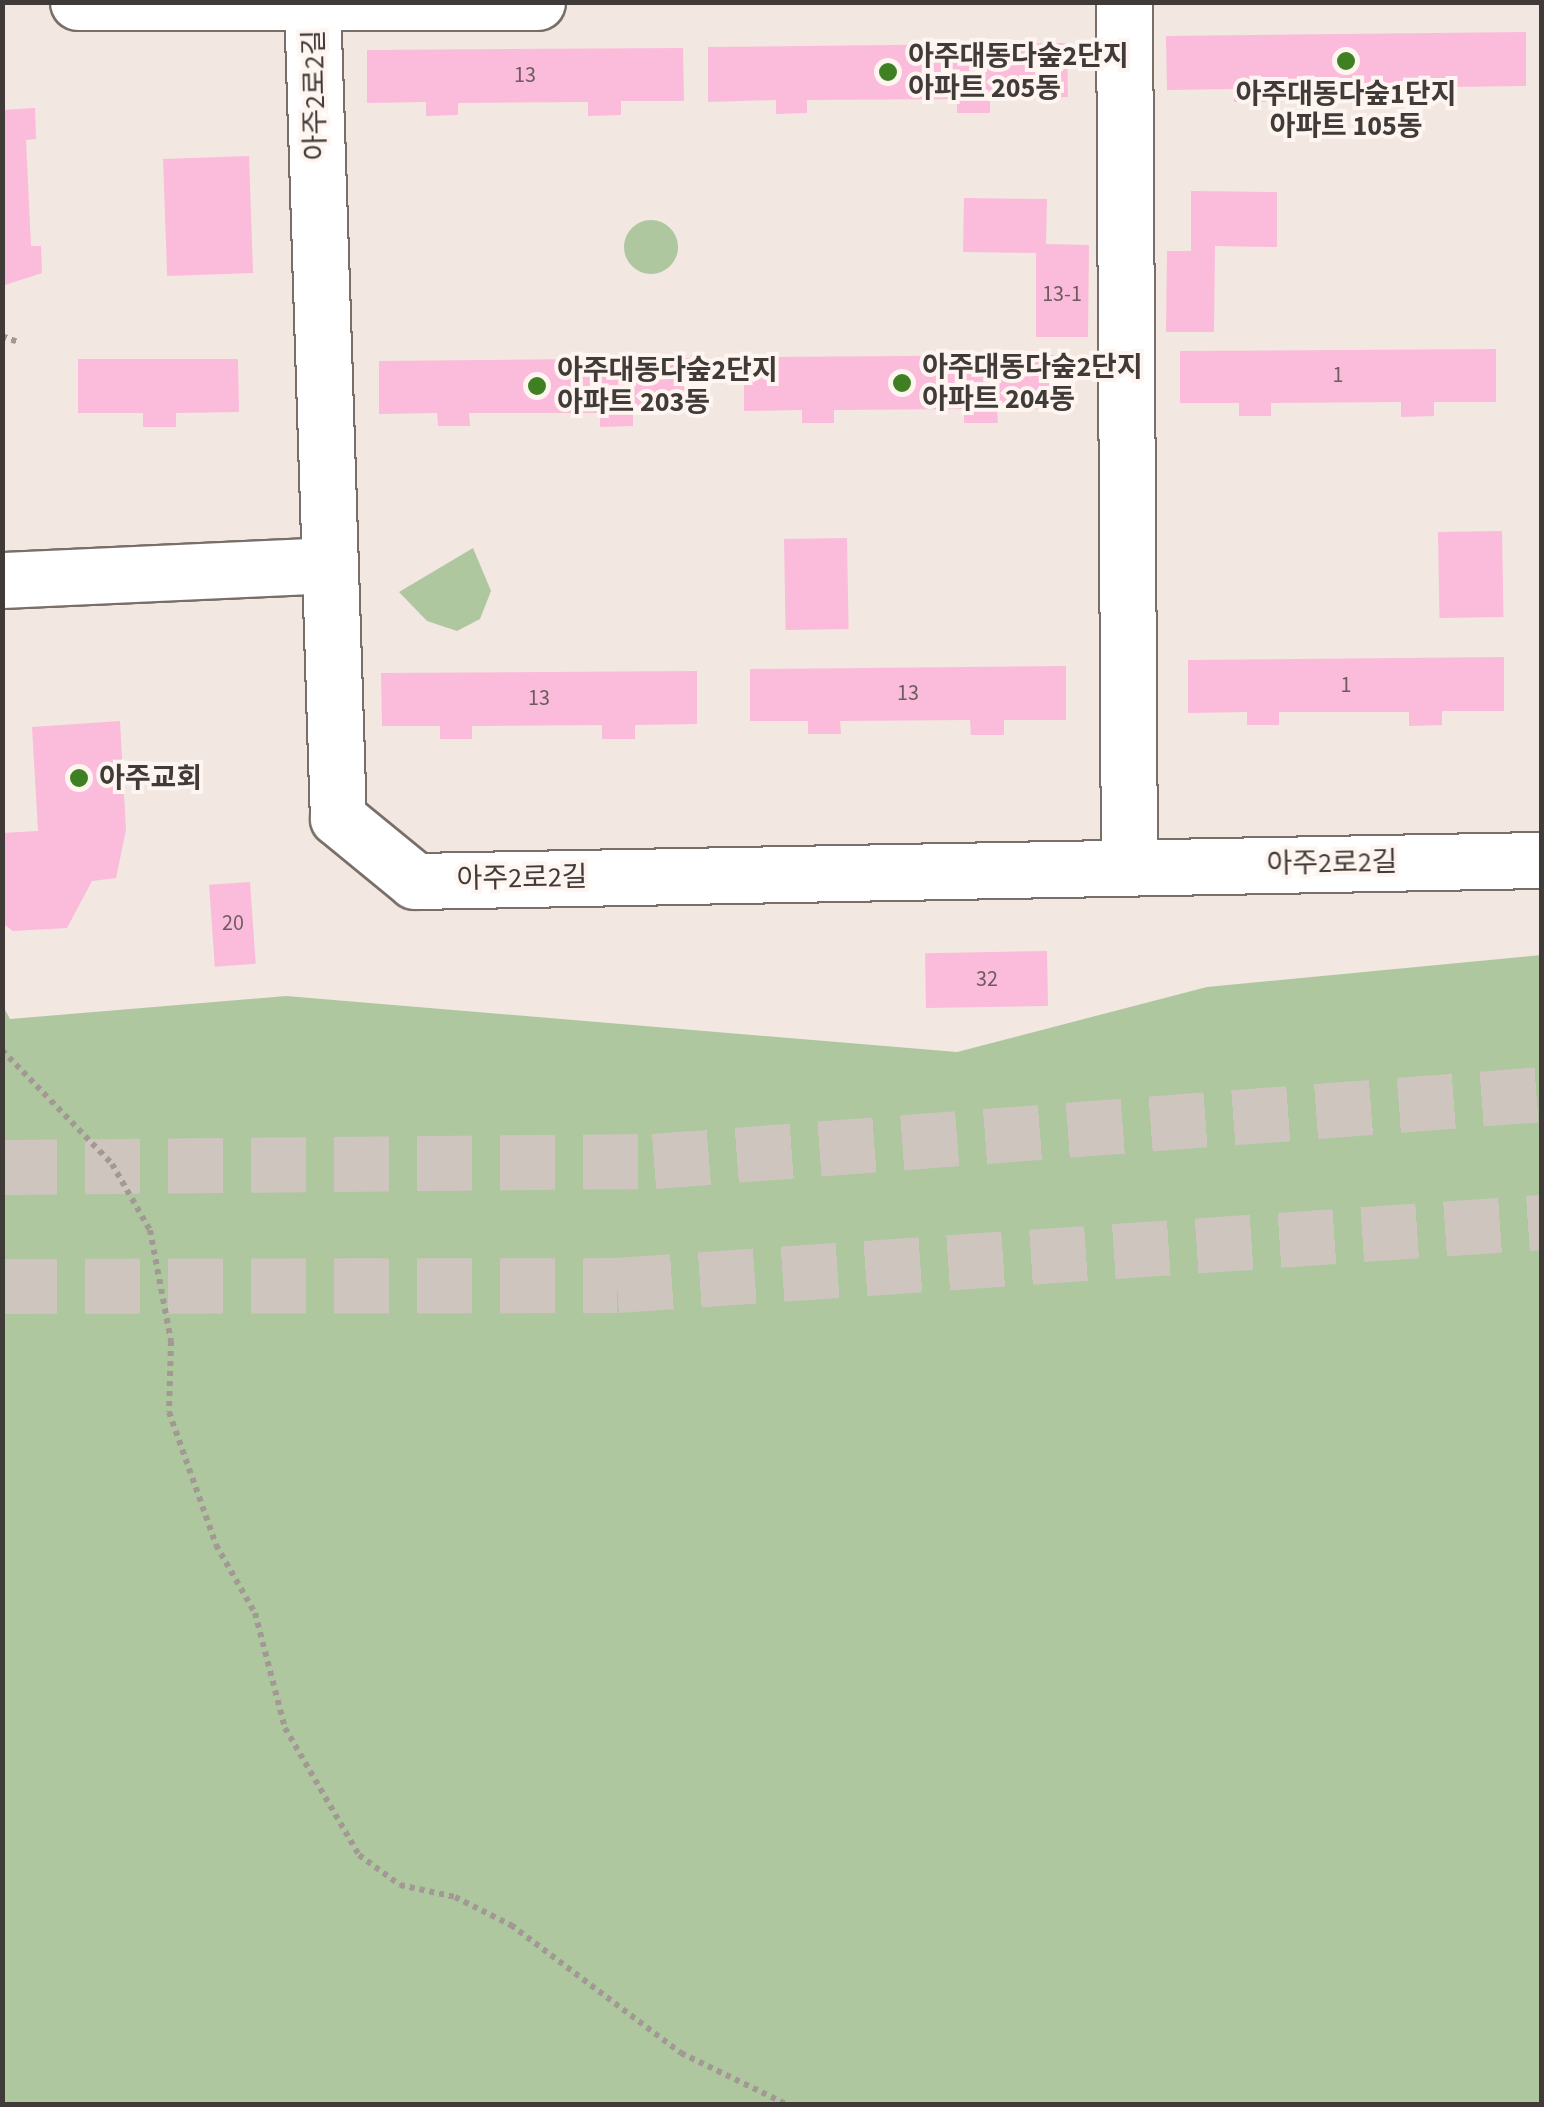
<!DOCTYPE html>
<html>
<head>
<meta charset="utf-8">
<style>
  body { margin:0 }
  #map { position:relative; width:1544px; height:2107px; overflow:hidden; background:#f3e7e1; font-family:"Source Sans 3","Noto Sans KR",sans-serif }
  div>[style] { position:absolute }
  [style*='--x'] { left:calc(var(--x)*1px); top:calc(var(--y)*1px); width:calc(var(--w)*1px); rotate:calc(var(--a)*1deg) }
  .green>* { inset:0; background:#aec79f }
  .round { border-radius:50% }
  .building>* { inset:0; background:#fabcda; transform-origin:0 0 }
  .highway-tunnel>* { height:55px; margin-top:-27.5px; transform-origin:0; background:repeating-linear-gradient(90deg,#cfc5bf 0 55px,transparent 0 83px) }
  .path>* { height:6px; margin-top:-3px; transform-origin:0; background:repeating-linear-gradient(90deg,#a29995 0 5px,transparent 0 10px) }
  .roads { filter:drop-shadow(2px 0 #796f69) drop-shadow(-2px 0 #796f69) drop-shadow(0 2px #796f69) drop-shadow(0 -2px #796f69) }
  .minor>* { height:55px; margin:-27.5px; padding:0 27.5px; transform-origin:27.5px; border-radius:27.5px; background:#fff }
  .dots>* { width:28px; height:28px; translate:-50% -50%; box-sizing:border-box; border:5px solid #fef5f0; border-radius:50% }
  span { translate:-50% -50%; white-space:nowrap; text-align:center; line-height:1.15; -webkit-text-stroke:8px #fef5f0; paint-order:stroke }
  .number-label { font-size:22px; color:#6e5b60 }
  .number-label span { -webkit-text-stroke-width:0 }
  .poi-label { font-size:28px; color:#403b38; font-weight:700 }
  .left { translate:0 -50%; text-align:left }
  .street-label { font-size:28px; color:#403b38 }
  .frame { position:absolute; inset:0; border:5px solid #403b38; pointer-events:none }
</style>
</head>
<body>
<div id="map">
  <div class="green">
    <div class="round" style="left:624px;top:220px;width:54px;height:54px"></div>
    <div style="clip-path:polygon(473px 548px,491px 591px,480px 619px,457px 631px,427px 621px,399px 592px)"></div>
    <div style="clip-path:polygon(1541px 955px,1541px 2104px,3px 2104px,3px 1006px,10px 1019px,286px 996px,957px 1052px,1207px 987px)"></div>
  </div>
  <div class="building">
    <div style="clip-path:polygon(1526px 32px,1526px 86px,1449px 87px,1449px 101px,1415px 102px,1415px 87px,1266px 89px,1266px 102px,1234px 102px,1234px 89px,1167px 90px,1166px 36px)"></div>
    <div style="clip-path:polygon(1067px 43px,1068px 97px,990px 99px,990px 113px,957px 113px,957px 99px,807px 100px,807px 113px,776px 114px,776px 100px,708px 102px,708px 47px)"></div>
    <div style="clip-path:polygon(683px 48px,684px 101px,621px 101px,621px 115px,588px 116px,588px 102px,458px 103px,458px 115px,426px 116px,426px 102px,367px 103px,367px 50px)"></div>
    <div style="clip-path:polygon(35px 108px,36px 139px,26px 140px,31px 246px,41px 246px,42px 273px,2px 286px,2px 110px)"></div>
    <div style="left:249px;top:156px;width:117px;height:86px;rotate:88deg"></div>
    <div style="clip-path:polygon(1191px 191px,1277px 192px,1277px 247px,1215px 246px,1214px 332px,1166px 332px,1167px 251px,1191px 251px)"></div>
    <div style="clip-path:polygon(964px 198px,1047px 199px,1046px 244px,1089px 245px,1088px 337px,1036px 337px,1036px 253px,963px 252px)"></div>
    <div style="clip-path:polygon(1496px 349px,1496px 402px,1434px 402px,1434px 416px,1401px 417px,1401px 402px,1271px 403px,1271px 416px,1239px 416px,1239px 403px,1180px 403px,1180px 351px)"></div>
    <div style="clip-path:polygon(1060px 355px,1060px 408px,997px 409px,998px 423px,964px 423px,964px 409px,834px 410px,834px 423px,802px 423px,802px 410px,744px 411px,744px 357px)"></div>
    <div style="clip-path:polygon(695px 358px,696px 412px,633px 412px,633px 426px,600px 427px,600px 413px,469px 413px,470px 426px,438px 426px,437px 413px,379px 414px,379px 361px)"></div>
    <div style="clip-path:polygon(78px 359px,238px 359px,239px 412px,176px 413px,176px 427px,143px 427px,143px 413px,78px 413px)"></div>
    <div style="left:1502px;top:531px;width:86px;height:64px;rotate:89deg"></div>
    <div style="left:847px;top:538px;width:91px;height:63px;rotate:89deg"></div>
    <div style="clip-path:polygon(1504px 657px,1504px 711px,1442px 711px,1442px 725px,1409px 726px,1409px 712px,1279px 712px,1279px 725px,1247px 725px,1247px 712px,1188px 713px,1188px 660px)"></div>
    <div style="clip-path:polygon(1066px 666px,1066px 720px,1004px 720px,1004px 735px,971px 735px,970px 720px,840px 721px,841px 734px,808px 734px,808px 721px,750px 721px,750px 669px)"></div>
    <div style="clip-path:polygon(697px 671px,697px 724px,635px 725px,635px 739px,602px 739px,602px 725px,472px 726px,472px 739px,440px 739px,440px 726px,382px 726px,381px 673px)"></div>
    <div style="clip-path:polygon(120px 721px,126px 830px,116px 878px,92px 881px,67px 928px,13px 931px,2px 923px,2px 833px,38px 831px,32px 727px)"></div>
    <div style="left:250px;top:882px;width:82px;height:41px;rotate:86deg"></div>
    <div style="left:1047px;top:951px;width:55px;height:122px;rotate:89deg"></div>
  </div>
  <div class="highway-tunnel">
    <div style="--x:2;--y:1167;--w:652;--a:-0.53"></div>
    <div style="--x:654;--y:1161;--w:891;--a:-4.31"></div>
    <div style="--x:2;--y:1286;--w:615;--a:-0.09"></div>
    <div style="--x:617;--y:1285;--w:927;--a:-3.9"></div>
  </div>
  <div class="path">
    <div style="--x:2;--y:336;--w:19;--a:21"></div>
    <div style="--x:2;--y:1050;--w:158;--a:46"></div>
    <div style="--x:112;--y:1164;--w:76;--a:60.1"></div>
    <div style="--x:150;--y:1230;--w:113;--a:79.3"></div>
    <div style="--x:171;--y:1341;--w:71;--a:91.6"></div>
    <div style="--x:169;--y:1412;--w:141;--a:70.5"></div>
    <div style="--x:216;--y:1545;--w:78;--a:60.2"></div>
    <div style="--x:255;--y:1613;--w:119;--a:75.4"></div>
    <div style="--x:285;--y:1728;--w:147;--a:59.8"></div>
    <div style="--x:359;--y:1855;--w:51;--a:36.2"></div>
    <div style="--x:400;--y:1885;--w:56;--a:12.3"></div>
    <div style="--x:455;--y:1897;--w:63;--a:26.6"></div>
    <div style="--x:511;--y:1925;--w:213;--a:37"></div>
    <div style="--x:681;--y:2053;--w:117;--a:25.9"></div>
  </div>
  <div class="roads">
    <div class="minor">
      <div style="--x:78;--y:2;--w:459;--a:0"></div>
      <div style="--x:312;--y:2;--w:816;--a:88.18"></div>
      <div style="--x:338;--y:818;--w:99;--a:39.3"></div>
      <div style="--x:415;--y:881;--w:1127;--a:-1.07"></div>
      <div style="--x:1124;--y:2;--w:864;--a:89.67"></div>
      <div style="--x:2;--y:580;--w:325;--a:-2.6"></div>
    </div>
  </div>
  <div class="dots">
    <div style="left:1346px;top:61px;background:#3e8022"></div>
    <div style="left:888px;top:72px;background:#3e8022"></div>
    <div style="left:902px;top:383px;background:#3e8022"></div>
    <div style="left:537px;top:386px;background:#3e8022"></div>
    <div style="left:79px;top:778px;background:#3e8022"></div>
  </div>
  <div class="number-label">
    <span style="left:525px;top:76px">13</span>
    <span style="left:1062px;top:295px">13-1</span>
    <span style="left:1338px;top:376px">1</span>
    <span style="left:1346px;top:686px">1</span>
    <span style="left:908px;top:694px">13</span>
    <span style="left:539px;top:699px">13</span>
    <span style="left:233px;top:924px">20</span>
    <span style="left:987px;top:980px">32</span>
  </div>
  <div class="poi-label">
    <span class="left" style="left:908px;top:72px">아주대동다숲2단지<br>아파트 205동</span>
    <span style="left:1346px;top:110px">아주대동다숲1단지<br>아파트 105동</span>
    <span class="left" style="left:922px;top:383px">아주대동다숲2단지<br>아파트 204동</span>
    <span class="left" style="left:557px;top:386px">아주대동다숲2단지<br>아파트 203동</span>
    <span class="left" style="left:99px;top:778px">아주교회</span>
  </div>
  <div class="street-label">
    <span style="left:315px;top:95px;rotate:-91deg">아주2로2길</span>
    <span style="left:1332px;top:863px;rotate:-1deg">아주2로2길</span>
    <span style="left:522px;top:878px;rotate:-1deg">아주2로2길</span>
  </div>
  <div class="frame"></div>
</div>
</body>
</html>
